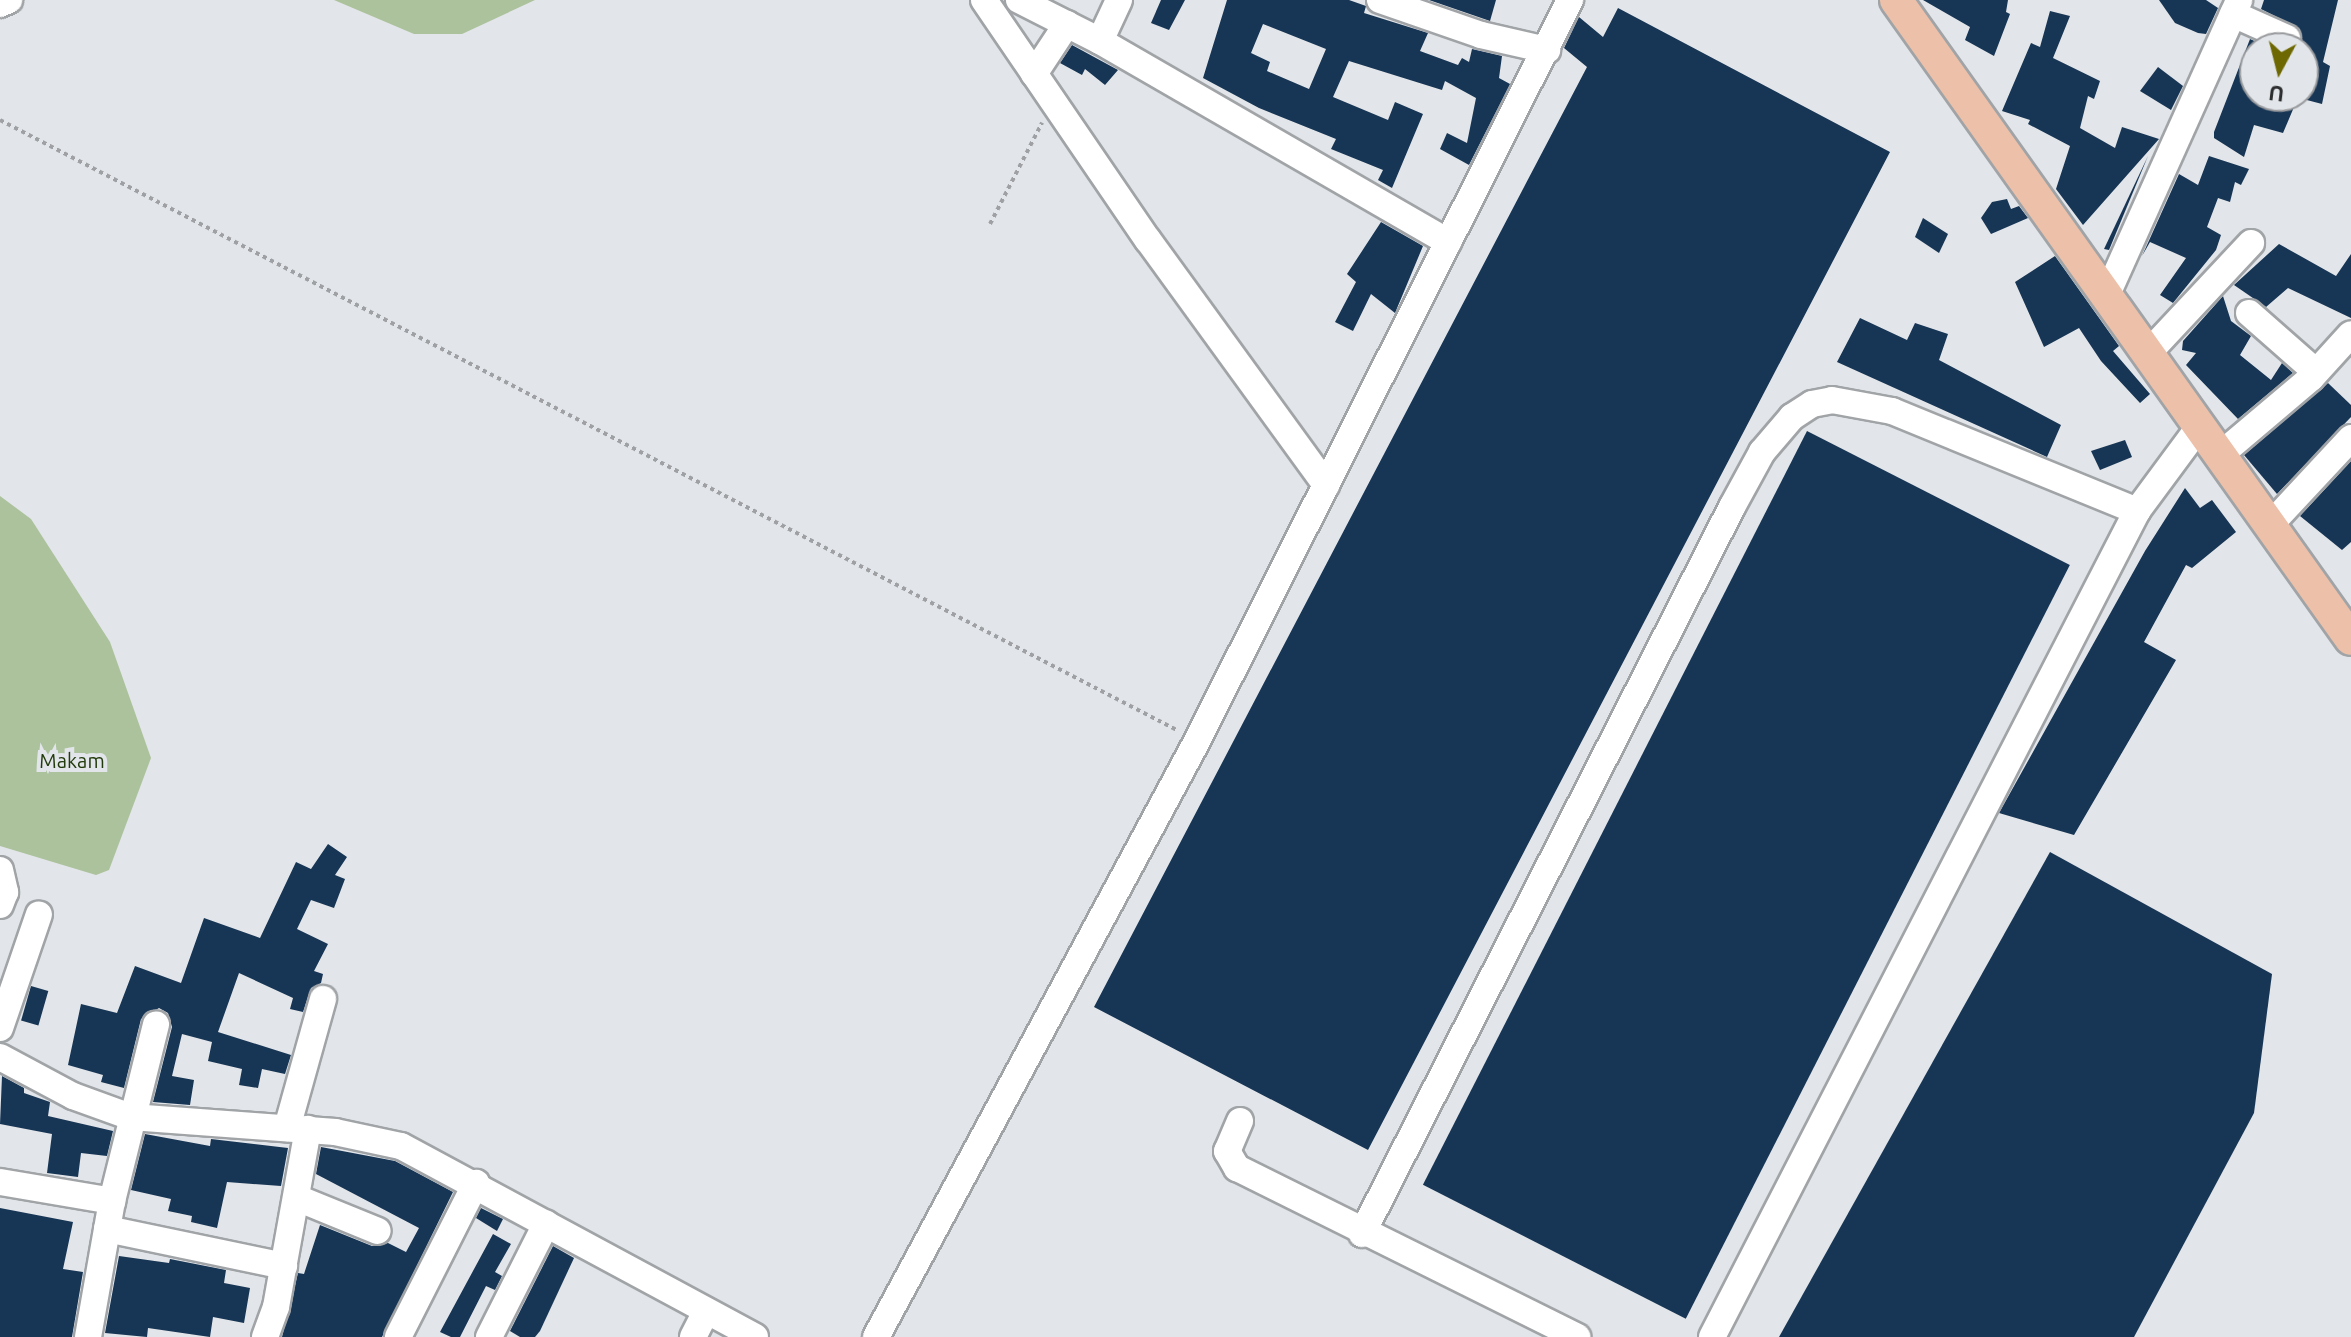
<!DOCTYPE html>
<html>
<head>
<meta charset="utf-8">
<style>
  body { margin:0 }
  #map { position:relative; width:2351px; height:1337px; overflow:hidden; background:#e2e5e9; font-family:Ubuntu,sans-serif }
  div>[style] { position:absolute }
  [style*='--x'] { left:calc(var(--x)*1px); top:calc(var(--y)*1px); width:calc(var(--w)*1px); rotate:calc(var(--a)*1deg) }
  .green>* { inset:0; background:#abc29c }
  .building>* { inset:0; background:#173554; transform-origin:0 0 }
  .path>* { height:4px; margin-top:-2px; transform-origin:0; background:repeating-linear-gradient(90deg,#9ea0a3 0 4px,transparent 0 8px) }
  .roads { filter:drop-shadow(2px 0 #a1a4a7) drop-shadow(-2px 0 #a1a4a7) drop-shadow(0 2px #a1a4a7) drop-shadow(0 -2px #a1a4a7) }
  .minor>* { height:26px; margin:-13px; padding:0 13px; transform-origin:13px; border-radius:13px; background:#fff }
  .major>* { height:32px; margin:-16px; padding:0 16px; transform-origin:16px; border-radius:16px; background:#edc0a9 }
  span { translate:-50% -50%; white-space:nowrap; text-align:center; line-height:1.15; -webkit-text-stroke:8px #e2e5e9; paint-order:stroke }
  .park-label { font-size:20px; color:#223b0c }
  .north { position:absolute; left:2239px; top:32px; width:80px; height:80px; box-sizing:border-box; background:#e2e5e9; border:2px solid #999b9e; border-radius:50%; rotate:187deg; font-size:22px; font-weight:700; line-height:32px; text-align:center; color:#2c2d2e }
  .north::after { content:''; display:block; margin:auto; width:28px; height:36px; background:#6d6801; clip-path:polygon(50% 0,100% 100%,50% 72%,0 100%) }
</style>
</head>
<body>
<div id="map">
  <div class="green">
    <div style="clip-path:polygon(334px 0,535px 0,462px 34px,414px 34px)"></div>
    <div style="clip-path:polygon(0 496px,31px 519px,110px 642px,151px 758px,109px 870px,96px 875px,0 846px)"></div>
  </div>
  <div class="building">
    <div style="clip-path:polygon(1161px 0,1185px 0,1169px 30px,1151px 23px)"></div>
    <div style="clip-path:polygon(evenodd,1227px 0,1349px 0,1366px 6px,1364px 13px,1428px 33px,1420px 51px,1458px 65px,1462px 58px,1469px 62px,1472px 49px,1502px 56px,1499px 78px,1510px 84px,1469px 165px,1440px 149px,1447px 133px,1467px 143px,1476px 98px,1445px 81px,1442px 90px,1349px 61px,1333px 97px,1388px 120px,1395px 102px,1423px 114px,1392px 188px,1378px 180px,1383px 170px,1331px 149px,1336px 139px,1259px 108px,1203px 78px,1227px 0,1263px 24px,1326px 49px,1309px 89px,1267px 71px,1270px 62px,1251px 53px,1263px 24px)"></div>
    <div style="clip-path:polygon(1429px 0,1496px 0,1490px 21px)"></div>
    <div style="clip-path:polygon(1923px 0,2008px 0,2006px 12px,2010px 14px,1994px 56px,1965px 40px,1970px 27px)"></div>
    <div style="clip-path:polygon(2159px 0,2206px 0,2218px 8px,2206px 34px,2198px 33px,2175px 23px)"></div>
    <div style="clip-path:polygon(2264px 0,2338px 0,2323px 62px,2330px 66px,2322px 104px,2303px 99px,2300px 29px,2261px 9px)"></div>
    <div style="clip-path:polygon(1618px 8px,1890px 152px,1368px 1150px,1094px 1007px,1587px 67px,1564px 48px,1579px 17px,1603px 37px)"></div>
    <div style="clip-path:polygon(2050px 11px,2070px 16px,2053px 58px,2100px 81px,2094px 99px,2088px 96px,2080px 128px,2115px 148px,2122px 127px,2159px 139px,2083px 225px,2056px 189px,2070px 146px,2028px 124px,2030px 120px,2002px 111px,2031px 43px,2040px 47px)"></div>
    <div style="clip-path:polygon(2250px 39px,2270px 48px,2255px 48px,2255px 96px,2294px 107px,2283px 133px,2254px 125px,2244px 157px,2214px 138px,2214px 132px)"></div>
    <div style="clip-path:polygon(1072px 45px,1118px 70px,1105px 85px,1085px 69px,1082px 75px,1060px 63px)"></div>
    <div style="clip-path:polygon(2158px 67px,2183px 86px,2171px 110px,2140px 91px)"></div>
    <div style="clip-path:polygon(2148px 156px,2109px 250px,2104px 249px)"></div>
    <div style="clip-path:polygon(2209px 156px,2249px 169px,2241px 185px,2235px 182px,2230px 202px,2218px 198px,2207px 227px,2221px 235px,2216px 250px,2173px 303px,2160px 295px,2186px 258px,2150px 242px,2142px 256px,2179px 174px,2198px 185px)"></div>
    <div style="clip-path:polygon(2007px 199px,2011px 209px,2019px 206px,2028px 218px,1991px 234px,1981px 218px,1992px 202px)"></div>
    <div style="clip-path:polygon(1923px 218px,1948px 234px,1939px 253px,1915px 237px)"></div>
    <div style="clip-path:polygon(1381px 222px,1423px 246px,1395px 313px,1371px 294px,1353px 331px,1335px 322px,1356px 282px,1347px 274px)"></div>
    <div style="clip-path:polygon(2279px 244px,2336px 276px,2351px 254px,2351px 318px,2288px 288px,2266px 307px,2234px 285px)"></div>
    <div style="clip-path:polygon(2055px 256px,2119px 346px,2113px 351px,2150px 394px,2140px 403px,2101px 361px,2079px 328px,2044px 347px,2015px 282px)"></div>
    <div style="clip-path:polygon(2223px 296px,2231px 321px,2251px 336px,2240px 355px,2271px 380px,2282px 363px,2293px 373px,2238px 419px,2186px 365px,2196px 353px,2182px 350px,2183px 341px)"></div>
    <div style="clip-path:polygon(1860px 318px,1907px 340px,1915px 323px,1948px 334px,1939px 360px,2061px 425px,2047px 457px,1837px 362px)"></div>
    <div style="clip-path:polygon(2328px 383px,2351px 405px,2351px 417px,2277px 494px,2244px 455px)"></div>
    <div style="left:1807px;top:431px;width:295px;height:846px;rotate:27deg"></div>
    <div style="clip-path:polygon(2125px 440px,2132px 457px,2100px 470px,2091px 451px)"></div>
    <div style="clip-path:polygon(2351px 461px,2351px 542px,2342px 550px,2300px 516px)"></div>
    <div style="clip-path:polygon(2185px 488px,2200px 508px,2212px 500px,2236px 532px,2192px 568px,2186px 565px,2144px 642px,2176px 660px,2074px 835px,1999px 813px,2145px 551px)"></div>
    <div style="clip-path:polygon(328px 844px,347px 857px,335px 875px,345px 879px,334px 908px,311px 900px,297px 929px,328px 944px,314px 971px,323px 974px,321px 983px,311px 988px,303px 1012px,290px 1009px,293px 998px,239px 973px,218px 1032px,291px 1055px,285px 1074px,262px 1069px,258px 1088px,239px 1085px,242px 1069px,208px 1061px,212px 1042px,182px 1034px,172px 1076px,194px 1080px,190px 1105px,153px 1102px,172px 1027px,168px 1013px,159px 1008px,141px 1019px,124px 1088px,101px 1082px,103px 1075px,68px 1065px,81px 1004px,117px 1013px,135px 966px,181px 983px,204px 918px,260px 938px,296px 862px,311px 869px)"></div>
    <div style="clip-path:polygon(2050px 852px,2272px 974px,2254px 1113px,2134px 1337px,1779px 1337px)"></div>
    <div style="left:31px;top:986px;width:18px;height:36px;rotate:16deg"></div>
    <div style="clip-path:polygon(2px 1076px,24px 1088px,24px 1093px,50px 1102px,48px 1116px,113px 1131px,107px 1156px,81px 1153px,78px 1177px,47px 1173px,52px 1134px,0 1124px)"></div>
    <div style="clip-path:polygon(145px 1134px,210px 1146px,211px 1139px,288px 1148px,281px 1186px,227px 1182px,217px 1228px,191px 1222px,192px 1216px,168px 1211px,171px 1199px,131px 1190px)"></div>
    <div style="clip-path:polygon(321px 1147px,395px 1161px,453px 1192px,382px 1337px,282px 1337px,298px 1273px,304px 1274px,320px 1225px,372px 1246px,388px 1243px,406px 1252px,419px 1228px,316px 1174px)"></div>
    <div style="clip-path:polygon(0 1208px,73px 1222px,63px 1269px,83px 1272px,72px 1337px,0 1337px)"></div>
    <div style="clip-path:polygon(481px 1208px,503px 1219px,497px 1231px,476px 1218px)"></div>
    <div style="clip-path:polygon(493px 1234px,511px 1244px,495px 1272px,502px 1276px,495px 1290px,486px 1286px,460px 1337px,451px 1337px,440px 1332px)"></div>
    <div style="clip-path:polygon(553px 1246px,574px 1258px,540px 1331px,535px 1337px,520px 1337px,510px 1331px)"></div>
    <div style="clip-path:polygon(119px 1256px,169px 1263px,170px 1259px,226px 1270px,224px 1283px,250px 1288px,244px 1323px,213px 1317px,210px 1337px,148px 1328px,147px 1337px,105px 1333px)"></div>
  </div>
  <div class="path">
    <div style="--x:0;--y:120;--w:1326;--a:27.4"></div>
    <div style="--x:990;--y:224;--w:114;--a:-62.8"></div>
  </div>
  <div class="roads">
    <div class="minor">
      <div style="--x:984;--y:0;--w:291;--a:55.7"></div>
      <div style="--x:1148;--y:240;--w:303;--a:54"></div>
      <div style="--x:1019;--y:0;--w:91;--a:26.8"></div>
      <div style="--x:1100;--y:41;--w:402;--a:30"></div>
      <div style="--x:1380;--y:0;--w:107;--a:19.1"></div>
      <div style="--x:1481;--y:35;--w:68;--a:12.8"></div>
      <div style="--x:0;--y:4;--w:10;--a:-24"></div>
      <div style="--x:2233;--y:14;--w:59;--a:24"></div>
      <div style="--x:1100;--y:41;--w:45;--a:-65.1"></div>
      <div style="--x:1034;--y:74;--w:60;--a:-56.6"></div>
      <div style="--x:2108;--y:292;--w:320;--a:-65.8"></div>
      <div style="--x:2249;--y:313;--w:89;--a:41.4"></div>
      <div style="--x:2150;--y:351;--w:148;--a:-46.9"></div>
      <div style="--x:2220;--y:455;--w:119;--a:-40.2"></div>
      <div style="--x:2311;--y:378;--w:59;--a:-47.7"></div>
      <div style="--x:2270;--y:525;--w:119;--a:-47"></div>
      <div style="--x:0;--y:870;--w:23;--a:77"></div>
      <div style="--x:5;--y:892;--w:14;--a:111"></div>
      <div style="--x:0;--y:1028;--w:120;--a:-71.1"></div>
      <div style="--x:0;--y:1057;--w:83;--a:28.1"></div>
      <div style="--x:73;--y:1096;--w:62;--a:19.9"></div>
      <div style="--x:131;--y:1117;--w:205;--a:4.2"></div>
      <div style="--x:335;--y:1132;--w:67;--a:12"></div>
      <div style="--x:401;--y:1146;--w:402;--a:28.3"></div>
      <div style="--x:1240;--y:1121;--w:33;--a:113"></div>
      <div style="--x:1227;--y:1151;--w:20;--a:60"></div>
      <div style="--x:1237;--y:1168;--w:380;--a:26.4"></div>
      <div style="--x:287;--y:1128;--w:134;--a:-74.4"></div>
      <div style="--x:0;--y:1182;--w:114;--a:9.6"></div>
      <div style="--x:297;--y:1198;--w:87;--a:22.2"></div>
      <div style="--x:107;--y:1229;--w:181;--a:11.8"></div>
      <div style="--x:1362;--y:1234;--w:816;--a:-63.03"></div>
      <div style="--x:1732;--y:507;--w:63;--a:-61.4"></div>
      <div style="--x:1762;--y:452;--w:46;--a:-49.4"></div>
      <div style="--x:1792;--y:417;--w:24;--a:-33"></div>
      <div style="--x:1812;--y:404;--w:20;--a:-11"></div>
      <div style="--x:1832;--y:400;--w:61;--a:10.4"></div>
      <div style="--x:1892;--y:411;--w:265;--a:22.2"></div>
      <div style="--x:88;--y:1337;--w:138;--a:-80"></div>
      <div style="--x:112;--y:1201;--w:182;--a:-76"></div>
      <div style="--x:265;--y:1337;--w:32;--a:-70"></div>
      <div style="--x:276;--y:1307;--w:181;--a:-79.8"></div>
      <div style="--x:398;--y:1337;--w:173;--a:-63.1"></div>
      <div style="--x:489;--y:1337;--w:127;--a:-63.2"></div>
      <div style="--x:693;--y:1337;--w:29;--a:-63"></div>
      <div style="--x:876;--y:1337;--w:677;--a:-61.69"></div>
      <div style="--x:1197;--y:741;--w:830;--a:-63.28"></div>
      <div style="--x:1712;--y:1337;--w:929;--a:-62.77"></div>
      <div style="--x:2137;--y:511;--w:106;--a:-53.5"></div>
    </div>
    <div class="major">
      <div style="--x:1896;--y:0;--w:784;--a:54.55"></div>
    </div>
  </div>
  <div class="park-label">
    <span style="left:72px;top:760px">Makam</span>
  </div>
  <div class="north">U</div>
</div>
</body>
</html>
